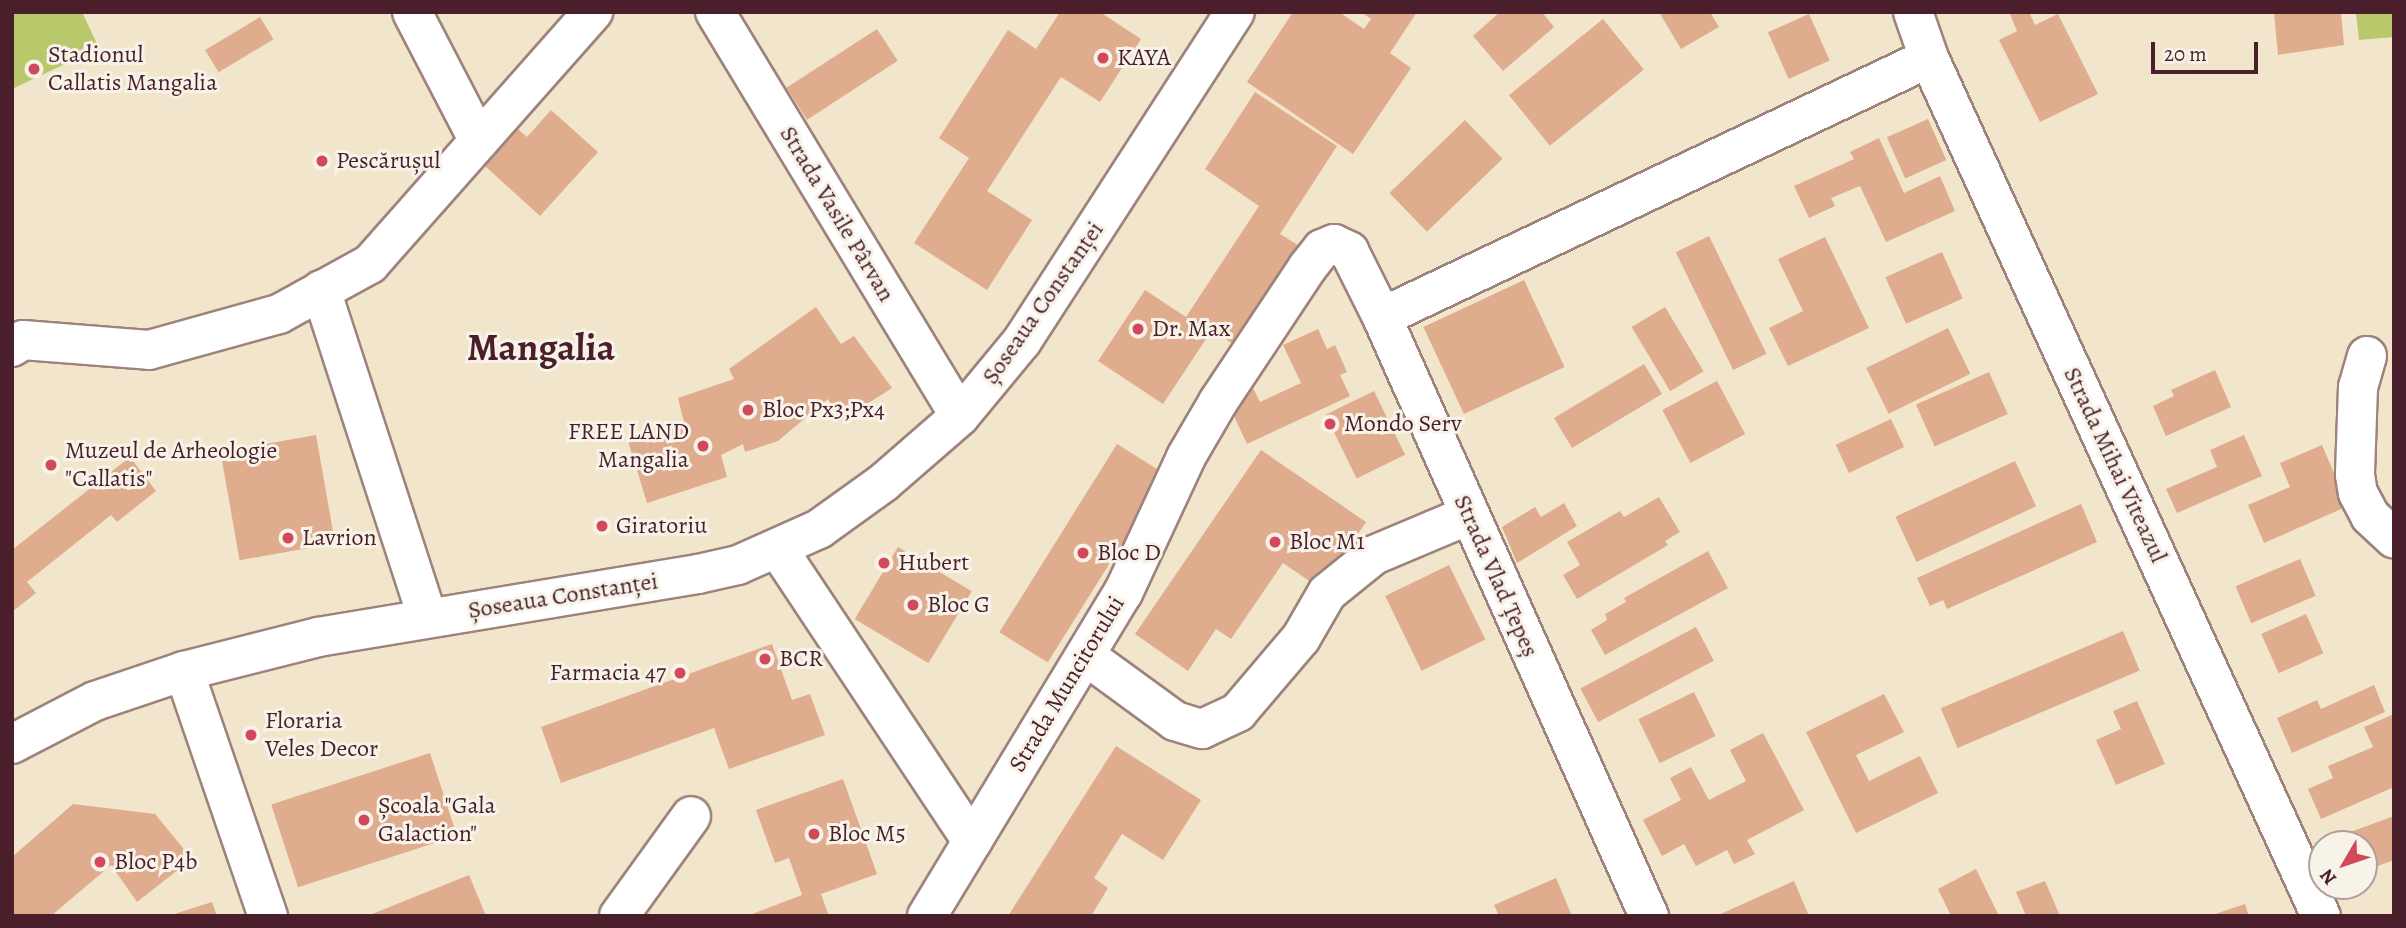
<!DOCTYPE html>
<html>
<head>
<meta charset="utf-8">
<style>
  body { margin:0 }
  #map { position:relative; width:2406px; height:928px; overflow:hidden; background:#f1e6cc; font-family:Alegreya,serif }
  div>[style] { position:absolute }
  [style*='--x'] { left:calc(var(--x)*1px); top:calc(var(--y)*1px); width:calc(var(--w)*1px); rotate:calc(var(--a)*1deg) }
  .green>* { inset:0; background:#b8c86a }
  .building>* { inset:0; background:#e0ac8e; transform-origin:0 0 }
  .roads { filter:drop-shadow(2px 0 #9e827c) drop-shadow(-2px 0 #9e827c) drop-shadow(0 2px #9e827c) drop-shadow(0 -2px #9e827c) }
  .minor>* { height:38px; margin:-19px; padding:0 19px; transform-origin:19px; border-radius:19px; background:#fff }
  .major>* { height:38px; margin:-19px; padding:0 19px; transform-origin:19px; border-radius:19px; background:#fff }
  .dots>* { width:19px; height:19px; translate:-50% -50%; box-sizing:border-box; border:4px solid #f7f3e8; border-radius:50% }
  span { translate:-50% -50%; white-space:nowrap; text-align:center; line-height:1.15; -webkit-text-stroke:6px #f7f3e8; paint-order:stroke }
  .poi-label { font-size:24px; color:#4a1f2b }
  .left { translate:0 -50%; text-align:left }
  .right { translate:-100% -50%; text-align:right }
  .street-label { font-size:24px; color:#4a1f2b }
  .town-label { font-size:38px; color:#4a1f2b; font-weight:700 }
  .frame { position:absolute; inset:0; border:14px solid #4a1f2b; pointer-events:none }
  .north { position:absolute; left:2308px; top:830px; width:70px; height:70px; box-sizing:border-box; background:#f7f3e8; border:2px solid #b29e9c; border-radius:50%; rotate:231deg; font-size:19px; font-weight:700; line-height:28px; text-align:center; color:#4a1f2b }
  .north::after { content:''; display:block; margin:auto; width:24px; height:32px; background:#d1495b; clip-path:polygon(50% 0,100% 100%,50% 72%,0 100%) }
  .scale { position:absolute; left:2151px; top:42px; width:107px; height:32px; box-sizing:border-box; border:4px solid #4a1f2b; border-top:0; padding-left:9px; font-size:21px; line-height:24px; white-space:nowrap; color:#4a1f2b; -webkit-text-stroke:5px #f7f3e8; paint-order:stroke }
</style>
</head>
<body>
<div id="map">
  <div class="green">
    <div style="clip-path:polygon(12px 12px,82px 12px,99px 48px,12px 89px)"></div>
    <div style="clip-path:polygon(2356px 12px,2394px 12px,2394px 37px,2359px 40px)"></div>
  </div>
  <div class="building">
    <div style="clip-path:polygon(1060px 12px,1100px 12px,1141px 39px,1100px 102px,1061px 77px,987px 191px,1032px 220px,987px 290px,914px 243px,969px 158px,939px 138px,1008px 30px,1036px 49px)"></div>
    <div style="clip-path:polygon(1293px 12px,1339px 12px,1364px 29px,1371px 19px,1361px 12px,1417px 12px,1390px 53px,1411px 68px,1353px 154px,1247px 82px)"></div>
    <div style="clip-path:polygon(1500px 12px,1542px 12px,1554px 27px,1503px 71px,1473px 36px)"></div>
    <div style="clip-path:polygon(1659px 12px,1710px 12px,1719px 27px,1681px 49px)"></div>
    <div style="clip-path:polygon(2009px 12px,2029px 12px,2035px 25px,2058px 14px,2098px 94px,2040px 122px,1999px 40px,2017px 31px)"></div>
    <div style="clip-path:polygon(2274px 12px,2341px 12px,2344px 45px,2278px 55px)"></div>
    <div style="left:1809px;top:14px;width:51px;height:45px;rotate:66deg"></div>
    <div style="left:260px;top:17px;width:26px;height:64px;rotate:59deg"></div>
    <div style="left:1603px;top:19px;width:65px;height:121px;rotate:51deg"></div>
    <div style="left:877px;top:29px;width:38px;height:108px;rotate:57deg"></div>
    <div style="clip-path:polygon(1255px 92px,1337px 146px,1280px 234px,1301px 247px,1236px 346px,1212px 330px,1163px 404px,1098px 361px,1145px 290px,1186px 317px,1259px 206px,1205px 169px)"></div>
    <div style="clip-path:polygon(551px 110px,598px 152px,540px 216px,485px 166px,518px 129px,527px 137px)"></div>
    <div style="left:1928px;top:119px;width:45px;height:45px;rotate:66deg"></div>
    <div style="left:1465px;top:120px;width:54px;height:105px;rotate:46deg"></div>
    <div style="clip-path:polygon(1879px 138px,1904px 193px,1940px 176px,1955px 211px,1886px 242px,1860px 186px,1831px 198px,1835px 206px,1809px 218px,1794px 186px,1854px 159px,1850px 152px)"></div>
    <div style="left:1709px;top:236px;width:131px;height:37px;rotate:64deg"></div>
    <div style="clip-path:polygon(1825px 237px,1869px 328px,1788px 366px,1769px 328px,1803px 311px,1778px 259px)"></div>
    <div style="left:1942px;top:252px;width:51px;height:62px;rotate:66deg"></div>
    <div style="left:1524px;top:280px;width:96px;height:111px;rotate:65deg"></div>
    <div style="clip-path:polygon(816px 307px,841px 344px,854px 336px,892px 388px,839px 422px,828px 399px,778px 441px,745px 452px,743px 444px,721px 455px,727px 477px,647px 503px,628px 441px,684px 422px,678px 398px,734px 379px,729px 369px)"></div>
    <div style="left:1665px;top:307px;width:75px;height:39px;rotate:59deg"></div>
    <div style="left:1948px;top:328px;width:51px;height:91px;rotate:64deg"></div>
    <div style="clip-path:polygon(1318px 329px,1327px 349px,1335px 345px,1347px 372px,1340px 375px,1350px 396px,1247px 444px,1226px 399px,1252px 386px,1260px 402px,1301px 383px,1283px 345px)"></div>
    <div style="left:1644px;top:364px;width:35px;height:105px;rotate:59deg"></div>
    <div style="clip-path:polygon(2215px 370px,2231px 407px,2166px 436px,2153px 406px,2174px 396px,2171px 390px)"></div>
    <div style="left:1989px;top:372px;width:46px;height:80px;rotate:66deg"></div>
    <div style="left:1717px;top:381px;width:60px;height:62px;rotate:62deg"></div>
    <div style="left:1374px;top:391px;width:71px;height:54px;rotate:64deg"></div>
    <div style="left:1891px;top:419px;width:31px;height:61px;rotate:65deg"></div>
    <div style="left:316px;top:435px;width:110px;height:97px;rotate:80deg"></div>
    <div style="clip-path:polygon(2244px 435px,2262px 476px,2177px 513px,2166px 489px,2217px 467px,2210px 450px)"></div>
    <div style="left:1117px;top:444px;width:57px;height:222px;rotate:32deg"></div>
    <div style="clip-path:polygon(2322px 445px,2348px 506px,2264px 543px,2248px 505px,2290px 487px,2280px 463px)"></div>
    <div style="clip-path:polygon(1261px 450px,1366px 522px,1321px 589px,1283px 563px,1231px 639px,1216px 629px,1188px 671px,1135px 634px)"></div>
    <div style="clip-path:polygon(130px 457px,156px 491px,117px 522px,111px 515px,27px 582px,36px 593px,12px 612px,12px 550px)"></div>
    <div style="left:2015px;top:461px;width:50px;height:132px;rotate:65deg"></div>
    <div style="clip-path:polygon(1659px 497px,1680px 532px,1665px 541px,1668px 545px,1577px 599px,1563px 575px,1580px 565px,1567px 542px,1620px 511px,1624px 517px)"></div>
    <div style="clip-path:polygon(1564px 503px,1577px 526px,1517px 563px,1502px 527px,1535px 507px,1541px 517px)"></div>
    <div style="clip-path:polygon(2081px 504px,2097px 542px,1947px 609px,1943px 600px,1930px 606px,1917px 578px)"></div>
    <div style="left:898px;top:547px;width:86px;height:84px;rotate:31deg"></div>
    <div style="clip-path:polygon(1708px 551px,1728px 588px,1605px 655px,1591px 630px,1607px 620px,1605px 614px,1626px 602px,1624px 598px)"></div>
    <div style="left:2300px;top:559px;width:40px;height:70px;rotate:67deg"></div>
    <div style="left:1449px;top:565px;width:83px;height:71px;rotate:64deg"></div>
    <div style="left:2306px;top:614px;width:43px;height:49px;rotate:66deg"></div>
    <div style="left:1696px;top:627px;width:38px;height:131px;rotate:62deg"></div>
    <div style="left:2123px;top:631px;width:43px;height:198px;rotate:67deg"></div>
    <div style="clip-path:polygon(772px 644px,792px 700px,810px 694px,825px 735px,729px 769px,714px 728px,561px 783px,541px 727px)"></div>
    <div style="clip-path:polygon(2374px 685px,2385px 712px,2292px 753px,2277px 718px,2317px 700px,2321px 709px)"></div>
    <div style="left:1694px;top:692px;width:49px;height:62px;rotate:64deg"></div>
    <div style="clip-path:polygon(1884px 694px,1904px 732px,1856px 755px,1869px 781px,1920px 756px,1938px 793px,1856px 833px,1806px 732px)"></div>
    <div style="clip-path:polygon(2137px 701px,2165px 764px,2116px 785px,2096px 740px,2121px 729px,2113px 711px)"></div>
    <div style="clip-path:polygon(2394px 714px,2394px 787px,2321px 819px,2308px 789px,2333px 778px,2328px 766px,2373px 747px,2364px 727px)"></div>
    <div style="clip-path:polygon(1763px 733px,1804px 810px,1747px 840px,1755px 854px,1734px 864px,1727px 850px,1696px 866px,1684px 844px,1662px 856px,1643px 820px,1681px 800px,1670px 778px,1691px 767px,1709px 800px,1746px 781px,1730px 750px)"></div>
    <div style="clip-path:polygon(1116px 746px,1201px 800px,1163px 860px,1122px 834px,1094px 878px,1108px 888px,1091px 916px,1008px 916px)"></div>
    <div style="left:430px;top:753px;width:87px;height:167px;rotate:72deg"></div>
    <div style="clip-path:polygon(843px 779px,877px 874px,821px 894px,829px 916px,747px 916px,802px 895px,789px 858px,775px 863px,756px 810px)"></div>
    <div style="clip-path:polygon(73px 804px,155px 814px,192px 859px,137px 902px,111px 865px,51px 916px,12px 916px,12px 857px)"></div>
    <div style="clip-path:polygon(2394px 816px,2394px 860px,2364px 871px,2364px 844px,2336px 844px,2348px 839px,2345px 834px)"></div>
    <div style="clip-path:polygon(1976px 869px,1999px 916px,1951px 916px,1938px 889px)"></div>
    <div style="clip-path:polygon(469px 875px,486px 916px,367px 916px)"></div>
    <div style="clip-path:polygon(1556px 878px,1572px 916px,1499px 916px,1494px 905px)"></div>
    <div style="clip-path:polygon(1794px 881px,1809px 916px,1716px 916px)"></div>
    <div style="clip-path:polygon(2045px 881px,2060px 916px,2026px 916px,2016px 892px)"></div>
    <div style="clip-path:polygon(212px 902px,217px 916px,171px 916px,171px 915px)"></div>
    <div style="clip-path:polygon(2245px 904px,2249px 916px,2212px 916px,2212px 915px)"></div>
  </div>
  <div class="roads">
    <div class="minor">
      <div style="--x:412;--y:12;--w:145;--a:62.6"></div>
      <div style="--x:715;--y:12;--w:472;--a:58.8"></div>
      <div style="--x:321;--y:290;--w:344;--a:72"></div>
      <div style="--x:1382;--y:317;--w:605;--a:-25.34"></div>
      <div style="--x:12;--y:347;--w:13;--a:-32"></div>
      <div style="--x:23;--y:340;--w:126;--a:4.5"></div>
      <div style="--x:149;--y:350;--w:135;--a:-15.5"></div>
      <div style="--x:279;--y:314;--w:104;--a:-28.8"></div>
      <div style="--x:370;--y:264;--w:337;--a:-48.5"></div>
      <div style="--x:2367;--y:356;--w:32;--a:106"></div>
      <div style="--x:2358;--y:387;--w:88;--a:92"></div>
      <div style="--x:2355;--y:475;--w:18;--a:81"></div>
      <div style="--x:2358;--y:493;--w:26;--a:62"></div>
      <div style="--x:2370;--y:516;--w:33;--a:43"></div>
      <div style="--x:778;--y:549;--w:351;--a:56.4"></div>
      <div style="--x:1086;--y:656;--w:110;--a:36.1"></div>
      <div style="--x:1175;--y:721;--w:28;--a:17"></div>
      <div style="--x:1202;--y:729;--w:40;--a:-25"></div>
      <div style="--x:1238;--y:712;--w:97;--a:-49.6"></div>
      <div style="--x:1301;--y:638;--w:52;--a:-60"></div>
      <div style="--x:1327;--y:593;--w:60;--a:-39"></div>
      <div style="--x:1374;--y:555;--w:103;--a:-22.8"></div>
      <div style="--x:184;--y:671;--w:259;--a:71.1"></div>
      <div style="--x:619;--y:916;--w:123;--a:-54.2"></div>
      <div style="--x:927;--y:916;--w:378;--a:-58.8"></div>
      <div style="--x:1123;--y:593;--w:150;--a:-65.1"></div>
      <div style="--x:1186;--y:457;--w:64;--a:-59.8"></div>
      <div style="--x:1218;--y:402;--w:161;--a:-56.4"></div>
      <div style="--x:1307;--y:268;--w:24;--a:-52"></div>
      <div style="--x:1322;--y:249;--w:13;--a:-23"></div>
      <div style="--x:1334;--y:244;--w:17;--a:25"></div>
      <div style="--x:1349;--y:251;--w:74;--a:63.4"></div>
      <div style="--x:1382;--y:317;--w:656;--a:65.98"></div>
    </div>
    <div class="major">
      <div style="--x:1913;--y:12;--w:49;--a:70.8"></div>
      <div style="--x:1929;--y:58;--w:943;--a:65.45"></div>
      <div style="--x:12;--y:744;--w:93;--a:-27.4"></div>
      <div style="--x:95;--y:701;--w:94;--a:-18.6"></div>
      <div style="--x:184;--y:671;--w:138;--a:-14.2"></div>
      <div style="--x:318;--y:637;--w:385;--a:-9.4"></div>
      <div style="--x:698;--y:574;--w:41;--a:-12.7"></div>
      <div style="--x:738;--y:565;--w:89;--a:-24"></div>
      <div style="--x:819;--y:529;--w:79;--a:-35.7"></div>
      <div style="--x:883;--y:483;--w:102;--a:-41"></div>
      <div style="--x:960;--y:416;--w:97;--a:-50.4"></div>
      <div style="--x:1022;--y:341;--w:392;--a:-57.1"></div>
    </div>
  </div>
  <div class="dots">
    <div style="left:1103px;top:58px;background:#d1495b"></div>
    <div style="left:34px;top:69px;background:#d1495b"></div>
    <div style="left:322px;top:161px;background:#d1495b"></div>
    <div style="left:1138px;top:329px;background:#d1495b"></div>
    <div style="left:748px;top:410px;background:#d1495b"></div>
    <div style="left:1330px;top:424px;background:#d1495b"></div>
    <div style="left:703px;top:446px;background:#d1495b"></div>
    <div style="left:51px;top:465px;background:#d1495b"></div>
    <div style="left:602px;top:526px;background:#d1495b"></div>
    <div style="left:288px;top:538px;background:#d1495b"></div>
    <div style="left:1275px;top:542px;background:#d1495b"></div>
    <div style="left:1083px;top:553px;background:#d1495b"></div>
    <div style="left:884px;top:563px;background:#d1495b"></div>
    <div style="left:913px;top:605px;background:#d1495b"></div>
    <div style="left:765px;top:659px;background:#d1495b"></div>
    <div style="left:680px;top:673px;background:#d1495b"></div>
    <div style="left:251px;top:735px;background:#d1495b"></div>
    <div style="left:364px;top:820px;background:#d1495b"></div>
    <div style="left:814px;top:834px;background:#d1495b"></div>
    <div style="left:100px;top:862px;background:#d1495b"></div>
  </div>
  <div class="poi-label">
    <span class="left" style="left:48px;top:69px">Stadionul<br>Callatis Mangalia</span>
    <span class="left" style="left:1117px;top:58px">KAYA</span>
    <span class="left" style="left:336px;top:161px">Pescărușul</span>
    <span class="left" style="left:1152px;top:329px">Dr. Max</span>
    <span class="left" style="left:762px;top:410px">Bloc Px3;Px4</span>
    <span class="left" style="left:1344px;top:424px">Mondo Serv</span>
    <span class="right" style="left:689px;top:446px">FREE LAND<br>Mangalia</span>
    <span class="left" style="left:65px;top:465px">Muzeul de Arheologie<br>"Callatis"</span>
    <span class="left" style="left:616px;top:526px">Giratoriu</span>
    <span class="left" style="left:302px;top:538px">Lavrion</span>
    <span class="left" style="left:1289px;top:542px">Bloc M1</span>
    <span class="left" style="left:1097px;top:553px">Bloc D</span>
    <span class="left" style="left:898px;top:563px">Hubert</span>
    <span class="left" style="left:927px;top:605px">Bloc G</span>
    <span class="left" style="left:779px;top:659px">BCR</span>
    <span class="right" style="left:666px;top:673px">Farmacia 47</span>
    <span class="left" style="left:265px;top:735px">Floraria<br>Veles Decor</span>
    <span class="left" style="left:378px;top:820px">Școala "Gala<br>Galaction"</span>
    <span class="left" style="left:828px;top:834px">Bloc M5</span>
    <span class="left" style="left:114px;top:862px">Bloc P4b</span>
  </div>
  <div class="street-label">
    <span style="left:837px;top:214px;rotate:59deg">Strada Vasile Pârvan</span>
    <span style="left:1043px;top:303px;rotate:-55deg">Șoseaua Constanței</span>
    <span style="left:2115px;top:465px;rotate:65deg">Strada Mihai Viteazul</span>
    <span style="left:1496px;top:576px;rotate:66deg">Strada Vlad Țepeș</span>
    <span style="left:563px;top:596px;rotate:-9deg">Șoseaua Constanței</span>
    <span style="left:1067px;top:684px;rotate:-59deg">Strada Muncitorului</span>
  </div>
  <div class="town-label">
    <span style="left:541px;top:348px">Mangalia</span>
  </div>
  <div class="frame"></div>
  <div class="north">N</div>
  <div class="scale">20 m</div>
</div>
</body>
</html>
